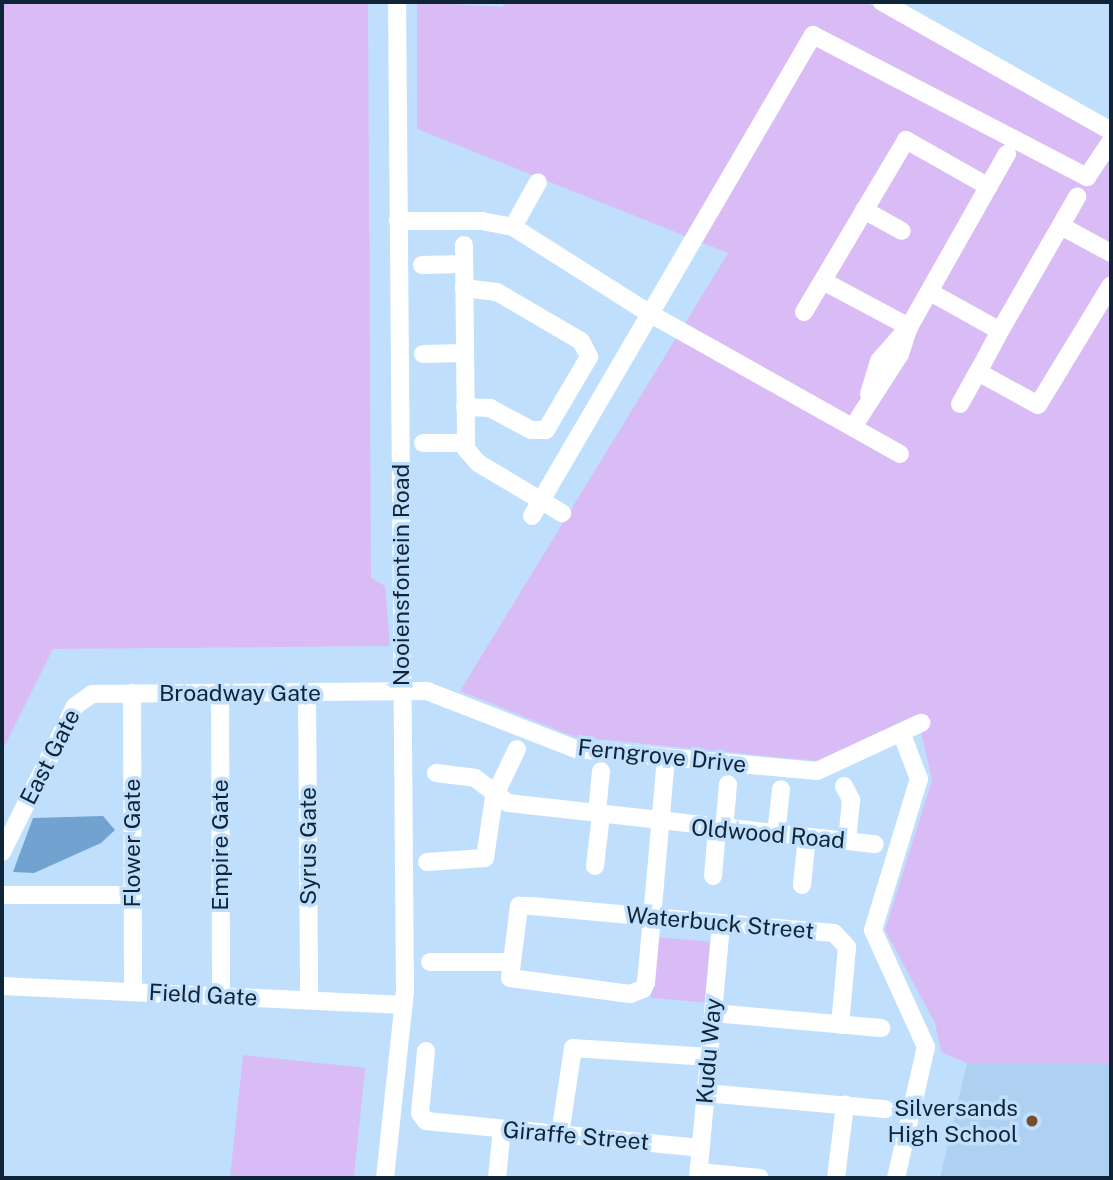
<!DOCTYPE html>
<html>
<head>
<meta charset="utf-8">
<style>
  body { margin:0 }
  #map { position:relative; width:1113px; height:1180px; overflow:hidden; background:#c0dffd; font-family:"Public Sans",sans-serif }
  div>[style] { position:absolute }
  [style*='--x'] { left:calc(var(--x)*1px); top:calc(var(--y)*1px); width:calc(var(--w)*1px); rotate:calc(var(--a)*1deg) }
  .built>* { inset:0; background:#aed0f1 }
  .green>* { inset:0; background:#d9bcf5; transform-origin:0 0 }
  .water>* { inset:0; background:#71a2d0 }
  .minor>* { height:18px; margin:-9px; padding:0 9px; transform-origin:9px; border-radius:9px; background:#fff }
  .dots>* { width:19px; height:19px; translate:-50% -50%; box-sizing:border-box; border:4px solid #c0dffd; border-radius:50% }
  span { translate:-50% -50%; white-space:nowrap; text-align:center; line-height:1.15; -webkit-text-stroke:7px #c0dffd; paint-order:stroke }
  .street-label { font-size:23px; color:#0f2437 }
  .poi-label { font-size:23px; color:#0f2437 }
  .right { translate:-100% -50%; text-align:right }
  .frame { position:absolute; inset:0; border:4px solid #0f2437; pointer-events:none }
</style>
</head>
<body>
<div id="map">
  <div class="built">
    <div style="clip-path:polygon(967px 1063px,1111px 1064px,1111px 1178px,940px 1178px)"></div>
  </div>
  <div class="green">
    <div style="clip-path:polygon(2px 2px,368px 2px,371px 578px,385px 586px,390px 646px,53px 649px,2px 751px)"></div>
    <div style="clip-path:polygon(417px 2px,502px 7px,506px 2px,865px 2px,1111px 141px,1111px 1064px,967px 1063px,941px 1052px,935px 1023px,885px 930px,932px 780px,917px 714px,818px 761px,575px 737px,460px 691px,728px 253px,417px 129px)"></div>
    <div style="left:656px;top:937px;width:54px;height:61px;rotate:5deg"></div>
    <div style="left:243px;top:1055px;width:123px;height:124px;rotate:6deg"></div>
  </div>
  <div class="water">
    <div style="clip-path:polygon(103px 816px,115px 830px,101px 843px,34px 873px,13px 872px,33px 818px)"></div>
  </div>
  <div class="minor">
    <div style="--x:882;--y:2;--w:263;--a:29.4"></div>
    <div style="--x:864;--y:210;--w:43;--a:28.9"></div>
    <div style="--x:398;--y:221;--w:84;--a:0"></div>
    <div style="--x:482;--y:221;--w:32;--a:11"></div>
    <div style="--x:513;--y:227;--w:159;--a:32.4"></div>
    <div style="--x:647;--y:312;--w:290;--a:29.3"></div>
    <div style="--x:1061;--y:226;--w:57;--a:28.4"></div>
    <div style="--x:513;--y:227;--w:51;--a:-60.9"></div>
    <div style="--x:464;--y:245;--w:204;--a:89.4"></div>
    <div style="--x:466;--y:449;--w:18;--a:49"></div>
    <div style="--x:478;--y:463;--w:98;--a:30.8"></div>
    <div style="--x:422;--y:265;--w:42;--a:-1.4"></div>
    <div style="--x:823;--y:281;--w:98;--a:28.1"></div>
    <div style="--x:909;--y:327;--w:199;--a:-60.5"></div>
    <div style="--x:464;--y:288;--w:33;--a:7"></div>
    <div style="--x:497;--y:292;--w:97;--a:30.3"></div>
    <div style="--x:581;--y:341;--w:18;--a:63"></div>
    <div style="--x:589;--y:357;--w:85;--a:120.5"></div>
    <div style="--x:546;--y:430;--w:15;--a:180"></div>
    <div style="--x:531;--y:430;--w:47;--a:-151.8"></div>
    <div style="--x:490;--y:408;--w:25;--a:-178"></div>
    <div style="--x:930;--y:292;--w:80;--a:29.1"></div>
    <div style="--x:1000;--y:331;--w:47;--a:118.2"></div>
    <div style="--x:978;--y:372;--w:68;--a:28.8"></div>
    <div style="--x:1038;--y:405;--w:140;--a:-58.7"></div>
    <div style="--x:804;--y:312;--w:200;--a:-59.3"></div>
    <div style="--x:906;--y:140;--w:95;--a:29.5"></div>
    <div style="--x:1000;--y:331;--w:155;--a:-60.1"></div>
    <div style="--x:423;--y:354;--w:41;--a:-1.4"></div>
    <div style="--x:869;--y:394;--w:34;--a:-73"></div>
    <div style="--x:879;--y:361;--w:41;--a:-48.9"></div>
    <div style="--x:960;--y:404;--w:37;--a:-61"></div>
    <div style="--x:853;--y:427;--w:87;--a:-57.2"></div>
    <div style="--x:900;--y:354;--w:28;--a:-72"></div>
    <div style="--x:423;--y:443;--w:42;--a:0"></div>
    <div style="--x:532;--y:516;--w:557;--a:-59.71"></div>
    <div style="--x:813;--y:35;--w:309;--a:27.4"></div>
    <div style="--x:1087;--y:177;--w:43;--a:-56.3"></div>
    <div style="--x:307;--y:692;--w:308;--a:89.6"></div>
    <div style="--x:132;--y:693;--w:299;--a:89.8"></div>
    <div style="--x:220;--y:693;--w:303;--a:89.8"></div>
    <div style="--x:666;--y:758;--w:160;--a:95"></div>
    <div style="--x:652;--y:917;--w:66;--a:95.2"></div>
    <div style="--x:646;--y:983;--w:7;--a:117"></div>
    <div style="--x:643;--y:989;--w:14;--a:159"></div>
    <div style="--x:630;--y:994;--w:121;--a:-172.4"></div>
    <div style="--x:510;--y:978;--w:73;--a:-82.9"></div>
    <div style="--x:519;--y:906;--w:13;--a:0"></div>
    <div style="--x:532;--y:906;--w:121;--a:5.2"></div>
    <div style="--x:652;--y:917;--w:69;--a:5"></div>
    <div style="--x:721;--y:923;--w:113;--a:5.1"></div>
    <div style="--x:834;--y:933;--w:19;--a:47"></div>
    <div style="--x:847;--y:947;--w:78;--a:95.1"></div>
    <div style="--x:436;--y:773;--w:39;--a:7"></div>
    <div style="--x:475;--y:778;--w:41;--a:37.1"></div>
    <div style="--x:508;--y:803;--w:369;--a:6.4"></div>
    <div style="--x:844;--y:786;--w:16;--a:63"></div>
    <div style="--x:851;--y:800;--w:41;--a:95.6"></div>
    <div style="--x:597;--y:812;--w:41;--a:-84.4"></div>
    <div style="--x:724;--y:830;--w:46;--a:-85"></div>
    <div style="--x:776;--y:835;--w:46;--a:-83.8"></div>
    <div style="--x:2;--y:852;--w:163;--a:-63.4"></div>
    <div style="--x:75;--y:706;--w:21;--a:-35"></div>
    <div style="--x:92;--y:694;--w:335;--a:-0.5"></div>
    <div style="--x:427;--y:691;--w:160;--a:21.3"></div>
    <div style="--x:576;--y:749;--w:242;--a:5.2"></div>
    <div style="--x:817;--y:771;--w:115;--a:-24.8"></div>
    <div style="--x:427;--y:862;--w:58;--a:-3.9"></div>
    <div style="--x:485;--y:858;--w:62;--a:-81.6"></div>
    <div style="--x:494;--y:797;--w:53;--a:-64.4"></div>
    <div style="--x:595;--y:866;--w:51;--a:-83.3"></div>
    <div style="--x:713;--y:876;--w:47;--a:-85.1"></div>
    <div style="--x:802;--y:885;--w:48;--a:-84.1"></div>
    <div style="--x:2;--y:895;--w:130;--a:0"></div>
    <div style="--x:430;--y:962;--w:78;--a:0"></div>
    <div style="--x:2;--y:986;--w:402;--a:2.7"></div>
    <div style="--x:713;--y:1013;--w:169;--a:5.1"></div>
    <div style="--x:426;--y:1051;--w:62;--a:95.5"></div>
    <div style="--x:420;--y:1113;--w:10;--a:53"></div>
    <div style="--x:426;--y:1121;--w:275;--a:5.6"></div>
    <div style="--x:705;--y:1093;--w:181;--a:5.1"></div>
    <div style="--x:560;--y:1134;--w:87;--a:-81.4"></div>
    <div style="--x:573;--y:1048;--w:136;--a:3.8"></div>
    <div style="--x:699;--y:1172;--w:61;--a:5.6"></div>
    <div style="--x:385;--y:1178;--w:188;--a:-83.9"></div>
    <div style="--x:405;--y:991;--w:989;--a:-90.46"></div>
    <div style="--x:497;--y:1178;--w:49;--a:-84.2"></div>
    <div style="--x:698;--y:1178;--w:256;--a:-84.8"></div>
    <div style="--x:836;--y:1178;--w:74;--a:-83"></div>
    <div style="--x:896;--y:1178;--w:134;--a:-77.1"></div>
    <div style="--x:926;--y:1047;--w:128;--a:-114.4"></div>
    <div style="--x:873;--y:930;--w:158;--a:-73.1"></div>
    <div style="--x:919;--y:779;--w:50;--a:-111"></div>
  </div>
  <div class="dots">
    <div style="left:1032px;top:1121px;background:#724f28"></div>
  </div>
  <div class="street-label">
    <span style="left:401px;top:575px;rotate:-90deg">Nooiensfontein Road</span>
    <span style="left:240px;top:693px">Broadway Gate</span>
    <span style="left:662px;top:756px;rotate:6deg">Ferngrove Drive</span>
    <span style="left:50px;top:757px;rotate:-63deg">East Gate</span>
    <span style="left:768px;top:834px;rotate:5deg">Oldwood Road</span>
    <span style="left:132px;top:843px;rotate:-90deg">Flower Gate</span>
    <span style="left:220px;top:845px;rotate:-90deg">Empire Gate</span>
    <span style="left:308px;top:846px;rotate:-90deg">Syrus Gate</span>
    <span style="left:720px;top:923px;rotate:5deg">Waterbuck Street</span>
    <span style="left:203px;top:995px;rotate:3deg">Field Gate</span>
    <span style="left:709px;top:1051px;rotate:-85deg">Kudu Way</span>
    <span style="left:576px;top:1136px;rotate:5deg">Giraffe Street</span>
  </div>
  <div class="poi-label">
    <span class="right" style="left:1018px;top:1121px">Silversands<br>High School</span>
  </div>
  <div class="frame"></div>
</div>
</body>
</html>
